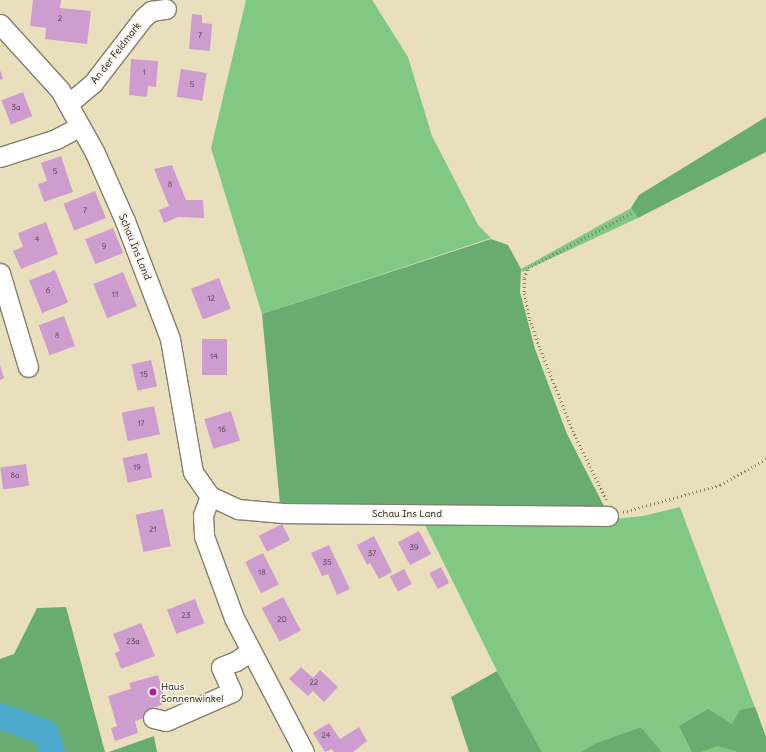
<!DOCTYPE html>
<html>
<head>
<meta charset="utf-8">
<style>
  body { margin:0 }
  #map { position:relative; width:766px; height:752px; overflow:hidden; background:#eadfbc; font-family:Delius,sans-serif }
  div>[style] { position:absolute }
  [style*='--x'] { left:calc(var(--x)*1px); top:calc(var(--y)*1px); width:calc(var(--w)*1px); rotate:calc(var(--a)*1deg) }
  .green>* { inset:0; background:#80c884 }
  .forest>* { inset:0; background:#68ac72 }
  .river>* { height:26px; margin:-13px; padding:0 13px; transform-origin:13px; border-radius:13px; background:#4da9cb }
  .building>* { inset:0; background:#cd9dd0; transform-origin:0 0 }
  .path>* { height:2.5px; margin-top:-1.25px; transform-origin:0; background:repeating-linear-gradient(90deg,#837e6c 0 1px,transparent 0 4px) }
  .roads { filter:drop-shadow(1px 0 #837e6c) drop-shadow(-1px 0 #837e6c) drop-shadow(0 1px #837e6c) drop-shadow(0 -1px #837e6c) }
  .minor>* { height:19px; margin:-9.5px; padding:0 9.5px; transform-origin:9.5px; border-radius:9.5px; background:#fff }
  .dots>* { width:11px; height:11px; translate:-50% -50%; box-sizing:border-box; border:2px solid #f7f3e8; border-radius:50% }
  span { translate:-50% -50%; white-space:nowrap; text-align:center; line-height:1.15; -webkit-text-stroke:3.5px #f7f3e8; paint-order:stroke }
  .number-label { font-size:8px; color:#483c49 }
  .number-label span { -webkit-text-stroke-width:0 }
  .street-label { font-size:10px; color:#1c1c1c }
  .poi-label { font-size:10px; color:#1c1c1c }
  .left { translate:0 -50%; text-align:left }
</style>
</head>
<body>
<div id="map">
  <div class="green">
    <div style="clip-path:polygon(246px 0,372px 0,408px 57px,432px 136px,478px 225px,491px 238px,262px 314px,211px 148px)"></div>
    <div style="clip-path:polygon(631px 208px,638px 218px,522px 272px,521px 269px)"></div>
    <div style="clip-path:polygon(680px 507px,766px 737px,766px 752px,662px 752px,641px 727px,596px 743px,581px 752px,542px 752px,497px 671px,423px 521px,595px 521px,643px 516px)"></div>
  </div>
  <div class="forest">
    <div style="clip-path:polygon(766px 117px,766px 152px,638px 218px,631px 208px,639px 195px)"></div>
    <div style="clip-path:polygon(491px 239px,508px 245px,521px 269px,520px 292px,535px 349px,567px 434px,606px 510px,280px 504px,262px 314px)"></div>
    <div style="clip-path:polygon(66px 607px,105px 752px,0 752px,0 659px,14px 654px,37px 608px)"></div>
    <div style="clip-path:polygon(497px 671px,542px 752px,469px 752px,451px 697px)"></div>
    <div style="clip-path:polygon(755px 707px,766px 737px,766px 752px,738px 752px,718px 746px,701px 752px,692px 752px,679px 726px,708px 709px,732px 724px,740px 710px)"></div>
    <div style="clip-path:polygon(641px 727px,662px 752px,581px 752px,596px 743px)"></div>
    <div style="clip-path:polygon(154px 736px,157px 752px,109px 752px)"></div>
  </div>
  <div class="river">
    <div style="--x:0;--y:716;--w:49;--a:20.3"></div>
    <div style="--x:46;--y:733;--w:20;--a:72"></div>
  </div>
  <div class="building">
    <div style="clip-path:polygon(33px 0,61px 0,60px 8px,91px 11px,87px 44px,45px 39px,46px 28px,30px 26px)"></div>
    <div style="clip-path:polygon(192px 14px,202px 15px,202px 23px,212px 24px,210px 51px,189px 49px)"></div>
    <div style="clip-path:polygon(131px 59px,158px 61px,156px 87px,148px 86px,147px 97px,129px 95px)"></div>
    <div style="left:181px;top:69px;width:26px;height:28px;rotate:9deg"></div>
    <div style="clip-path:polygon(0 70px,3px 79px,0 80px)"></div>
    <div style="left:23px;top:92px;width:26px;height:23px;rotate:69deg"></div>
    <div style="clip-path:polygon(61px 156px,73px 192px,44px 202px,38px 184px,47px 181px,41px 163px)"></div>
    <div style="clip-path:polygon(172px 165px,186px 200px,203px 200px,204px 218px,178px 217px,164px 223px,159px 210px,169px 206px,154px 169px)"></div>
    <div style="left:95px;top:191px;width:29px;height:34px;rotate:68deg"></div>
    <div style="clip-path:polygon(46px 222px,58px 254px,21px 269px,13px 251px,23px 247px,18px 233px)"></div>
    <div style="left:113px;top:228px;width:27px;height:30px;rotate:68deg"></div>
    <div style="left:55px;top:270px;width:35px;height:28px;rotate:68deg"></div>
    <div style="left:123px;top:272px;width:37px;height:32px;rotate:68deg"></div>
    <div style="left:219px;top:278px;width:33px;height:30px;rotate:69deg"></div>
    <div style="left:64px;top:316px;width:32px;height:27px;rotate:70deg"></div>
    <div style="left:202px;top:339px;width:25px;height:36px"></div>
    <div style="left:151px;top:360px;width:27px;height:20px;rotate:77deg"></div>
    <div style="clip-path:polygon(0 365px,4px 378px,0 380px)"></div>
    <div style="left:154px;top:406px;width:29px;height:33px;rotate:78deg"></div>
    <div style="left:231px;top:411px;width:31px;height:28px;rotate:73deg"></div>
    <div style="left:147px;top:453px;width:25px;height:25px;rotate:78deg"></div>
    <div style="left:26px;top:464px;width:22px;height:26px;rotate:82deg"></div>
    <div style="left:163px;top:509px;width:38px;height:28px;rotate:78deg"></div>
    <div style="left:282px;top:524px;width:18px;height:26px;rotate:63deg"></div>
    <div style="left:419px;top:531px;width:26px;height:24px;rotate:62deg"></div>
    <div style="clip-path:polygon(374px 536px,392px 572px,379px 579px,370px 563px,367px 565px,357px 545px)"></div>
    <div style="clip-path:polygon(329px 545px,350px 589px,337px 595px,328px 574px,322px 576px,311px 553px)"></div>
    <div style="left:263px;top:553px;width:35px;height:20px;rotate:63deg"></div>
    <div style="left:441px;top:567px;width:18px;height:13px;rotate:63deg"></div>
    <div style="left:404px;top:569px;width:17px;height:16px;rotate:62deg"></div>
    <div style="left:283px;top:597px;width:38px;height:24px;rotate:62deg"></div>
    <div style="left:195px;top:599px;width:26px;height:30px;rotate:69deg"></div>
    <div style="clip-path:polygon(141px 623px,155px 656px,121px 669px,115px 653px,120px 651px,113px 634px)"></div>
    <div style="clip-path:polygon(301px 667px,313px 678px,320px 670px,338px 687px,324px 702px,313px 691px,308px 696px,289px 679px)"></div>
    <div style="clip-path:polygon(158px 675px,166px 703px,150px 709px,152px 716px,135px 721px,138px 733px,115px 741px,111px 728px,117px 726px,108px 696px,131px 689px,129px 683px)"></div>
    <div style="clip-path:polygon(329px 723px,340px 739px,359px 727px,367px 741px,353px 752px,334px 752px,332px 749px,325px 752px,313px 733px)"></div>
  </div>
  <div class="path">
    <div style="--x:606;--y:500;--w:76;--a:-115.9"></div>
    <div style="--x:573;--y:432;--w:92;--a:-111.8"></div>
    <div style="--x:539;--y:347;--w:31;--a:-109"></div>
    <div style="--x:529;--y:318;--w:26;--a:-101"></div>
    <div style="--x:524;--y:292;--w:14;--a:-90"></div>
    <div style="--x:524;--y:278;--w:11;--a:-68"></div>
    <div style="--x:528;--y:268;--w:117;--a:-28.1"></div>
    <div style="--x:623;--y:512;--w:101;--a:-15.6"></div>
    <div style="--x:720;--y:485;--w:53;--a:-29.5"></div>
  </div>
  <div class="roads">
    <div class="minor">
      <div style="--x:0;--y:24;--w:89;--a:47.7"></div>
      <div style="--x:60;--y:90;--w:72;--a:60.9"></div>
      <div style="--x:95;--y:153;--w:74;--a:66.2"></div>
      <div style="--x:125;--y:221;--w:126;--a:69.1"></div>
      <div style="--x:170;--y:339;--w:135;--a:80.2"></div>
      <div style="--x:193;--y:472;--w:29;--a:55"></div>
      <div style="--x:210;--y:496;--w:20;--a:110"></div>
      <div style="--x:203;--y:515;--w:21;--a:87"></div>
      <div style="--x:204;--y:536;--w:87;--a:69.9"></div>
      <div style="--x:234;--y:618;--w:151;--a:62.4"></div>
      <div style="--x:68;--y:104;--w:33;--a:-40"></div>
      <div style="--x:93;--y:83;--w:82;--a:-52.4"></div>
      <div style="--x:143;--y:18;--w:11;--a:-41"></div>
      <div style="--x:151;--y:11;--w:15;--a:-8"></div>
      <div style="--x:0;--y:157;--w:59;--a:-17.8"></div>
      <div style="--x:56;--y:139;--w:27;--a:-28"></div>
      <div style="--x:0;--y:273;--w:98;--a:73.4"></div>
      <div style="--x:210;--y:496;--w:31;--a:25"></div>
      <div style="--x:238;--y:509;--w:45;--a:5.1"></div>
      <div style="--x:283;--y:513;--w:325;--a:0.5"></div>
      <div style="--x:153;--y:718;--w:13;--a:13"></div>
      <div style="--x:166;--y:721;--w:72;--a:-23.7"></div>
      <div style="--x:232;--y:692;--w:27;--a:-114"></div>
      <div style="--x:221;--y:667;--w:16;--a:-22"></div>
      <div style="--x:236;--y:661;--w:17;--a:-33"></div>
    </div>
  </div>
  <div class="dots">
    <div style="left:153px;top:692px;background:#b5179e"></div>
  </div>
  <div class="number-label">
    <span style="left:60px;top:19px">2</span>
    <span style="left:200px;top:36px">7</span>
    <span style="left:144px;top:73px">1</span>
    <span style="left:192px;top:85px">5</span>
    <span style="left:16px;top:108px">3a</span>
    <span style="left:55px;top:172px">5</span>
    <span style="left:170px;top:185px">8</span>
    <span style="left:85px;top:211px">7</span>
    <span style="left:37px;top:240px">4</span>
    <span style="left:104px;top:247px">9</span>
    <span style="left:48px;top:291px">6</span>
    <span style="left:115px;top:295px">11</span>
    <span style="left:211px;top:299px">12</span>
    <span style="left:57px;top:336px">8</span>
    <span style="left:214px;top:357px">14</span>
    <span style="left:144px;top:375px">15</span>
    <span style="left:141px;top:424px">17</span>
    <span style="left:222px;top:430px">16</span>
    <span style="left:137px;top:468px">19</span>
    <span style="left:15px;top:476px">8a</span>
    <span style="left:153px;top:530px">21</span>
    <span style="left:414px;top:548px">39</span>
    <span style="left:372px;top:554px">37</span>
    <span style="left:327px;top:563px">35</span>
    <span style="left:262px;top:573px">18</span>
    <span style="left:186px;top:616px">23</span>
    <span style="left:282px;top:620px">20</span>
    <span style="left:133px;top:642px">23a</span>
    <span style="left:314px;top:683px">22</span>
    <span style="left:326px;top:736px">24</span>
  </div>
  <div class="street-label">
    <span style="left:116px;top:53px;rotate:-52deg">An der Feldmark</span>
    <span style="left:135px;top:247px;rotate:68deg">Schau Ins Land</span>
    <span style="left:407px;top:514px">Schau Ins Land</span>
  </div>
  <div class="poi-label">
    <span class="left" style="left:161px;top:692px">Haus<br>Sonnenwinkel</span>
  </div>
</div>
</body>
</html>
